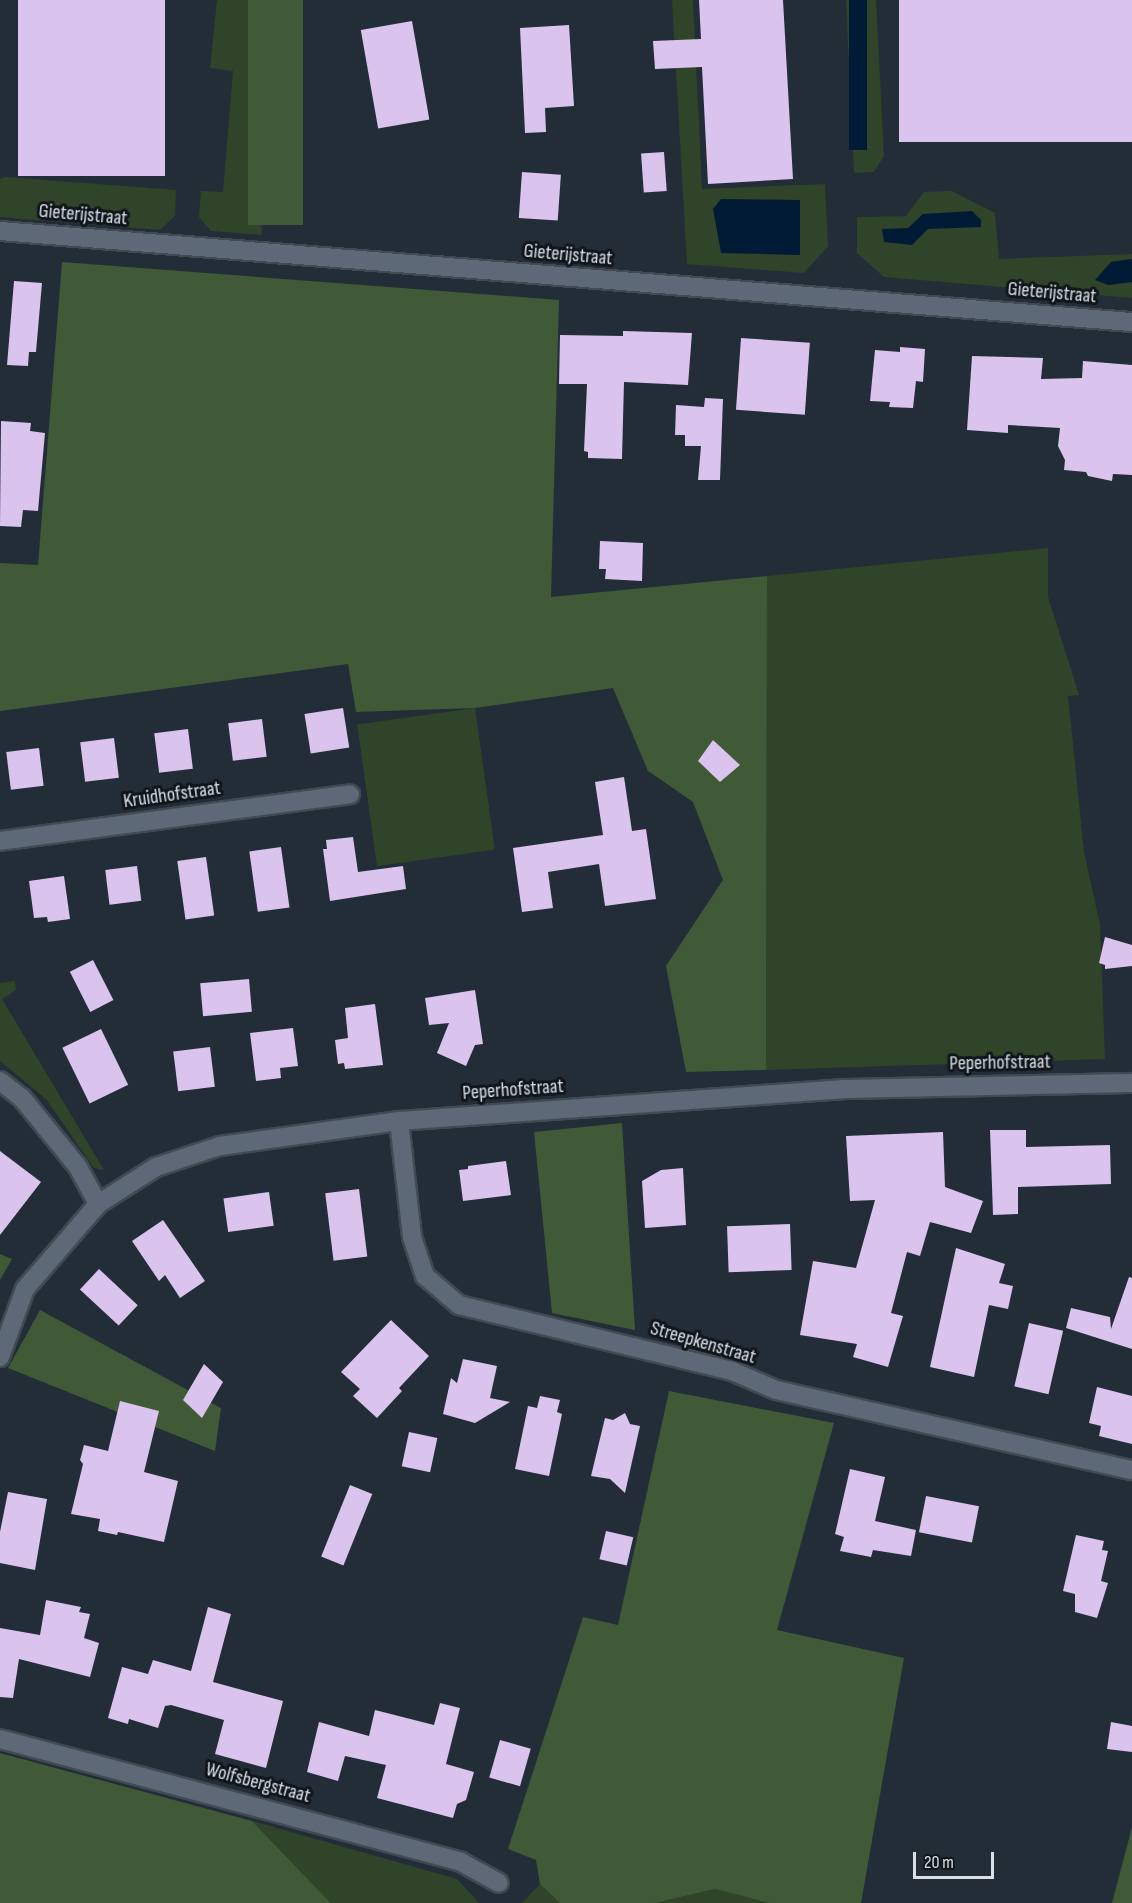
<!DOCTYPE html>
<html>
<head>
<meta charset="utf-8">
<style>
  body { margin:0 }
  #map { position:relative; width:1132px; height:1903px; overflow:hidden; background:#222d38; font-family:"Sofia Sans Condensed",sans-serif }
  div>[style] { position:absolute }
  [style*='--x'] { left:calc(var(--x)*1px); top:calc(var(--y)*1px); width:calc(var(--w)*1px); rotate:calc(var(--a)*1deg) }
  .green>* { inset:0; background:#2f4428; transform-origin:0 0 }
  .forest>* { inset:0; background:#405937; transform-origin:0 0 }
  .water>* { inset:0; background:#011b36; transform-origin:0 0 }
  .building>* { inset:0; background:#dac3ed; transform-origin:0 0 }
  .roads { filter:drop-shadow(2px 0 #414a53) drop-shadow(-2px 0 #414a53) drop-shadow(0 2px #414a53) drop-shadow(0 -2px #414a53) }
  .minor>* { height:18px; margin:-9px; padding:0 9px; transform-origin:9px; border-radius:9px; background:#5d6976 }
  span { translate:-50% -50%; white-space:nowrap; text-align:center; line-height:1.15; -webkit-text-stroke:6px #10151a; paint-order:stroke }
  .street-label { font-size:20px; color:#d9e0e8 }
  .scale { position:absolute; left:913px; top:1852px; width:81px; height:27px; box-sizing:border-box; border:3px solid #d9e0e8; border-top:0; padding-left:8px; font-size:18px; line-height:21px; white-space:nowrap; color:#d9e0e8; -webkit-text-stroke:4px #10151a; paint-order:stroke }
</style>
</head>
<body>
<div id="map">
  <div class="green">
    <div style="clip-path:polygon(217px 0,248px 0,262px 235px,211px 231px,199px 217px,201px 191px,223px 192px,233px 71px,210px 68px)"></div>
    <div style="clip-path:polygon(672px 0,693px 0,702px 189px,825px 184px,828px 246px,804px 273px,687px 264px)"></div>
    <div style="clip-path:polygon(846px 0,876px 0,884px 156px,874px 172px,854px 173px)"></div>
    <div style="clip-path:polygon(5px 177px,176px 190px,175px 216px,160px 230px,0 217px,0 179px)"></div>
    <div style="clip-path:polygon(952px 191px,995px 213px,999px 259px,1132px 254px,1132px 259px,1111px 262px,1096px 280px,1108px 285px,1132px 282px,1132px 298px,884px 277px,857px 253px,857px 217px,906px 216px,924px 192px)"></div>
    <div style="clip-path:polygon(1048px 548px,1048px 597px,1079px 695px,1068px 696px,1084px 852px,1100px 925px,1105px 1059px,766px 1070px,767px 576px)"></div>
    <div style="left:475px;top:708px;width:143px;height:119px;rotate:82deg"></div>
    <div style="clip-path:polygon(15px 981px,16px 990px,2px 999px,104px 1170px,94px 1168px,46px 1099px,0 1061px,0 983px)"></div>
    <div style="clip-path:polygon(252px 1821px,457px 1879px,479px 1903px,331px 1903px)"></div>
    <div style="clip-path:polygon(540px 1884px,560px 1903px,522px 1903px)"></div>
    <div style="clip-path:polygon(715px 1889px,769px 1903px,655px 1903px)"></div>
  </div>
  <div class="forest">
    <div style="left:248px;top:0;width:55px;height:225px"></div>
    <div style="clip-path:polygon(62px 262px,559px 300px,551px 597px,767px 576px,766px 1070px,686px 1072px,666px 966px,723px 880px,693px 802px,648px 771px,613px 688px,475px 708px,356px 712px,348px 664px,0 711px,0 563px,38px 565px)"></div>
    <div style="clip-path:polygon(622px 1123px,635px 1330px,552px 1313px,534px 1132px)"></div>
    <div style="clip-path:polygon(0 1254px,12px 1259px,0 1280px)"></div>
    <div style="clip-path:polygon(40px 1310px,221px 1408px,215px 1451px,8px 1368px)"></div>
    <div style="clip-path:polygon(669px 1391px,834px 1423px,777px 1630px,904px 1658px,861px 1903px,769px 1903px,715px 1889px,655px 1903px,560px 1903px,540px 1884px,536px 1860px,508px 1849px,583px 1617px,618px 1625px)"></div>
    <div style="clip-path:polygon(0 1753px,252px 1821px,331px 1903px,0 1903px)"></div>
    <div style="clip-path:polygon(1132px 1827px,1132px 1903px,1112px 1903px)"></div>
  </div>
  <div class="water">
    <div style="left:849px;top:0;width:18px;height:150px"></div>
    <div style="clip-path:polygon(721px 199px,800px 200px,800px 255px,721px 253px,713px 209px)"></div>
    <div style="clip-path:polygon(972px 211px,981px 220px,981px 227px,928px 229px,912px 245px,884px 242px,882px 229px,908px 228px,923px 214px)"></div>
    <div style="clip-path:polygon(1132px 259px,1132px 282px,1108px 285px,1095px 280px,1111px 262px)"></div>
  </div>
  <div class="building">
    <div style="left:18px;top:0;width:147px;height:176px"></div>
    <div style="clip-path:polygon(699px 0,783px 0,793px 179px,708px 184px,702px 67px,655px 69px,653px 41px,701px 39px)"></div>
    <div style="left:899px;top:0;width:233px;height:142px"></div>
    <div style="left:412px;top:21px;width:100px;height:52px;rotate:80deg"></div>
    <div style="clip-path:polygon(569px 25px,574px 106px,545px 108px,546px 132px,525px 133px,520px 28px)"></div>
    <div style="left:664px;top:152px;width:39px;height:23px;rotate:86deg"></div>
    <div style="left:522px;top:172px;width:39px;height:46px;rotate:4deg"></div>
    <div style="clip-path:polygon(14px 281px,42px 283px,36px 352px,29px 352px,28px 366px,7px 365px)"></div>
    <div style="clip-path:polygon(623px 331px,692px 333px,688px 385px,624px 382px,622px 459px,588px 458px,588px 452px,584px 451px,587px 384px,559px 384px,560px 335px,623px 336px)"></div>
    <div style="left:741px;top:338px;width:69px;height:72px;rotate:4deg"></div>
    <div style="clip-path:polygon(900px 347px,925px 349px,923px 382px,916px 381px,913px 408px,889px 407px,890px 402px,870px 401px,875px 350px,900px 352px)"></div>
    <div style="clip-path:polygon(972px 356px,1043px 358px,1041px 379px,1082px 378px,1083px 361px,1132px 365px,1132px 475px,1113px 474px,1112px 481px,1088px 476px,1086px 472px,1064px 470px,1065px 460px,1058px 446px,1060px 428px,1008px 425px,1008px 433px,967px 430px)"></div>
    <div style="clip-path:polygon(705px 398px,723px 399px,720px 480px,698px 480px,701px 446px,685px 446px,685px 435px,675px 435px,676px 405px,704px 407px)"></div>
    <div style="clip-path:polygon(1px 421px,31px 423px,30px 431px,45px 433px,38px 511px,23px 510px,21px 527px,0 526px)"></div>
    <div style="clip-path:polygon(600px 541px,643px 543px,642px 581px,605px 579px,606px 569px,599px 569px)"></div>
    <div style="left:343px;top:708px;width:40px;height:39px;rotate:81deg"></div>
    <div style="left:262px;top:719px;width:38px;height:34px;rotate:83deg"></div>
    <div style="left:188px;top:729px;width:40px;height:34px;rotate:83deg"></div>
    <div style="left:114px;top:738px;width:40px;height:34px;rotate:83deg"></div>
    <div style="clip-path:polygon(713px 740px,740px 765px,720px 782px,698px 761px)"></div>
    <div style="left:39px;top:748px;width:38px;height:33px;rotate:83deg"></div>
    <div style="clip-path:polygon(624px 777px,632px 831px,646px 829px,656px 899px,605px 906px,599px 864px,548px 872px,553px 908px,522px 912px,513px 848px,603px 835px,595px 782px)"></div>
    <div style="clip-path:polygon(353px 837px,358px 872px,403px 866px,406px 889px,330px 901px,323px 849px,327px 849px,326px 840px)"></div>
    <div style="left:281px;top:847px;width:61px;height:32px;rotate:82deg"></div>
    <div style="left:206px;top:857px;width:59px;height:29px;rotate:82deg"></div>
    <div style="left:137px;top:866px;width:35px;height:32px;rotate:83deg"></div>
    <div style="clip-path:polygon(64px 876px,70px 919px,48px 922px,47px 917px,34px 918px,29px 881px)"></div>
    <div style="clip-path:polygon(1105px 937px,1132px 945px,1132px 966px,1105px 969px,1105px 965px,1099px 963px)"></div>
    <div style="left:93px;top:960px;width:45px;height:26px;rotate:63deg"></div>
    <div style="left:249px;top:979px;width:33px;height:49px;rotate:85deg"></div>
    <div style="clip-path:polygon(475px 990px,483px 1044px,475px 1045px,466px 1066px,437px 1053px,449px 1023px,429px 1025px,425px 998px)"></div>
    <div style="clip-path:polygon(375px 1004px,383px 1065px,345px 1069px,344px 1063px,338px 1064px,335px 1040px,348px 1038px,345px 1008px)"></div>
    <div style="clip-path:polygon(293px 1028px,298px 1066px,280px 1068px,281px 1078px,256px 1081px,250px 1033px)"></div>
    <div style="left:101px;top:1029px;width:62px;height:43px;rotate:64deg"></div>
    <div style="left:210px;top:1047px;width:40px;height:37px;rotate:83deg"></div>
    <div style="clip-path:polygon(990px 1130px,1026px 1130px,1026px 1147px,1110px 1145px,1111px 1184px,1018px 1187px,1018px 1214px,993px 1215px)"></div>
    <div style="clip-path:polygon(943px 1132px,945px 1187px,983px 1201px,971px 1233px,930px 1222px,920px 1256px,907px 1252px,891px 1313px,903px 1316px,888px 1367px,853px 1357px,857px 1344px,800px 1335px,813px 1261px,856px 1268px,875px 1200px,850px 1201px,846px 1136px)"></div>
    <div style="clip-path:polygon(0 1151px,41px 1182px,0 1235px)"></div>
    <div style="clip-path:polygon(506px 1161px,511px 1195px,463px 1201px,459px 1170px,468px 1169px,468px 1166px)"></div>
    <div style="clip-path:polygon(683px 1168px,686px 1225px,645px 1228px,642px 1181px,661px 1170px)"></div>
    <div style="left:359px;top:1189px;width:68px;height:34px;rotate:83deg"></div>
    <div style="left:269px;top:1192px;width:34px;height:46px;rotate:82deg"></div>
    <div style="clip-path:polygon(163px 1220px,205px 1281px,180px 1298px,165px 1275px,159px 1281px,132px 1241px)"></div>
    <div style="left:790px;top:1224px;width:46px;height:63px;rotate:88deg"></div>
    <div style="clip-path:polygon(956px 1248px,1005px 1264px,999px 1283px,1013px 1286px,1008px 1309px,989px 1305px,974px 1377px,930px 1367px)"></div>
    <div style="left:99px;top:1269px;width:53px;height:28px;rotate:43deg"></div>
    <div style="clip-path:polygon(1129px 1277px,1132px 1278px,1132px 1349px,1066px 1328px,1071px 1308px,1110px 1317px,1111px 1329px)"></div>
    <div style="clip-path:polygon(391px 1320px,429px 1356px,399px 1388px,402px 1391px,377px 1418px,353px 1396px,360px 1389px,341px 1372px)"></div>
    <div style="left:1029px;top:1323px;width:35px;height:65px;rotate:13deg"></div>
    <div style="clip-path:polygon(463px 1359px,497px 1366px,490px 1398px,510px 1402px,475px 1423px,443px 1414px,451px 1378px,457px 1383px)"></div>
    <div style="clip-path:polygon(204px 1364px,223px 1382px,202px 1418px,183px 1400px)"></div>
    <div style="clip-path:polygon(1097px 1387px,1132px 1396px,1132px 1444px,1099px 1436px,1101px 1426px,1089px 1423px)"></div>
    <div style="clip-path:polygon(540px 1396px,560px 1400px,557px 1412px,562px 1414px,549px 1476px,515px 1469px,528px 1406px,537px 1408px)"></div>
    <div style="clip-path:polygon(120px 1401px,159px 1411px,144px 1472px,178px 1481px,164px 1542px,118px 1532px,117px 1535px,98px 1531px,100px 1519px,71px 1514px,83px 1464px,80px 1460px,84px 1445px,108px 1451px)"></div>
    <div style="clip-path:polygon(625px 1413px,630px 1424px,640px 1426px,625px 1493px,610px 1479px,591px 1476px,605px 1418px,613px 1420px)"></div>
    <div style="left:409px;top:1432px;width:29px;height:35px;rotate:12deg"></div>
    <div style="clip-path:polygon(850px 1469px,885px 1477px,875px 1521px,916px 1530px,911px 1556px,873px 1550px,871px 1557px,840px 1551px,844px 1537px,835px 1534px)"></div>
    <div style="left:350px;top:1485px;width:24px;height:77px;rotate:22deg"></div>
    <div style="clip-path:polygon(8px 1492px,47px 1499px,35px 1570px,0 1563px,0 1532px)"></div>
    <div style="left:926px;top:1496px;width:54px;height:37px;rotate:11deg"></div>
    <div style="left:606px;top:1531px;width:28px;height:29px;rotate:13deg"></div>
    <div style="clip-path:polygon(1076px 1535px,1104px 1541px,1102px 1550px,1108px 1551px,1101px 1581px,1108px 1583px,1097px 1618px,1075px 1612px,1075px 1594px,1063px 1591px)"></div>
    <div style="clip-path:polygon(46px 1600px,81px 1607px,79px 1612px,90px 1614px,84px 1638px,99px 1643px,90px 1677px,19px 1659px,13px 1698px,0 1697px,0 1628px,40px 1635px)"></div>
    <div style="clip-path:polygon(208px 1607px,231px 1614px,213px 1682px,283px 1701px,266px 1768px,215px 1754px,224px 1720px,171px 1705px,165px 1706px,158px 1728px,129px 1719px,128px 1724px,108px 1718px,122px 1667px,148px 1674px,153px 1660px,191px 1671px)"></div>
    <div style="clip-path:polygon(440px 1703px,460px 1708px,446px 1764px,474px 1772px,466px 1800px,457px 1804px,453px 1818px,377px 1798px,386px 1765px,345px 1756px,338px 1781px,307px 1772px,319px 1722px,369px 1736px,375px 1710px,434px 1725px)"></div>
    <div style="clip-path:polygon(1111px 1722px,1132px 1726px,1132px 1752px,1107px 1749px)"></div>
    <div style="left:500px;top:1740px;width:32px;height:39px;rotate:16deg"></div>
  </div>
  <div class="roads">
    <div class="minor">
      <div style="--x:0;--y:231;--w:1136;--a:4.6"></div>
      <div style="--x:0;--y:841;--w:353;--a:-7.6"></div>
      <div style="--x:0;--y:1081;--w:28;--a:38"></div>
      <div style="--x:22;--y:1098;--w:89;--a:50.9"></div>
      <div style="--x:78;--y:1167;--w:42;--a:61.6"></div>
      <div style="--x:399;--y:1121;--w:117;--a:83.6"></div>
      <div style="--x:412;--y:1237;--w:41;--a:71.6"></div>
      <div style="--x:425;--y:1276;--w:45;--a:40.5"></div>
      <div style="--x:459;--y:1305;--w:281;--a:13.6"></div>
      <div style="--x:732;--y:1371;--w:48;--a:23.4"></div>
      <div style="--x:776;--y:1390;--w:365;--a:12.7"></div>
      <div style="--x:0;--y:1357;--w:72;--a:-69.8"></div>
      <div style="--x:25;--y:1289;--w:112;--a:-49.3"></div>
      <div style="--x:98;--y:1204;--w:69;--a:-32.5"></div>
      <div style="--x:156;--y:1167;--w:67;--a:-18.2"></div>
      <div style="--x:220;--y:1146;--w:181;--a:-8"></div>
      <div style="--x:399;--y:1121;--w:445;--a:-4.1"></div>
      <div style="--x:843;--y:1089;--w:289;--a:-1.2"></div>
      <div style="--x:0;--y:1739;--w:477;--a:14.9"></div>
      <div style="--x:461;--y:1862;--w:43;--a:28.9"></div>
    </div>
  </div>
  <div class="street-label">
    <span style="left:83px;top:215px;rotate:5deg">Gieterijstraat</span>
    <span style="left:568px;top:255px;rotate:5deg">Gieterijstraat</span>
    <span style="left:1052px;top:293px;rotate:5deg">Gieterijstraat</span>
    <span style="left:172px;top:795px;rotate:-8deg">Kruidhofstraat</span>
    <span style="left:1000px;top:1063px;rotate:-1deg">Peperhofstraat</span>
    <span style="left:513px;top:1090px;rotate:-4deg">Peperhofstraat</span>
    <span style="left:703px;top:1343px;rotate:16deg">Streepkenstraat</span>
    <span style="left:258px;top:1783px;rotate:15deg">Wolfsbergstraat</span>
  </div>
  <div class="scale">20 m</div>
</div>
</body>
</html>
